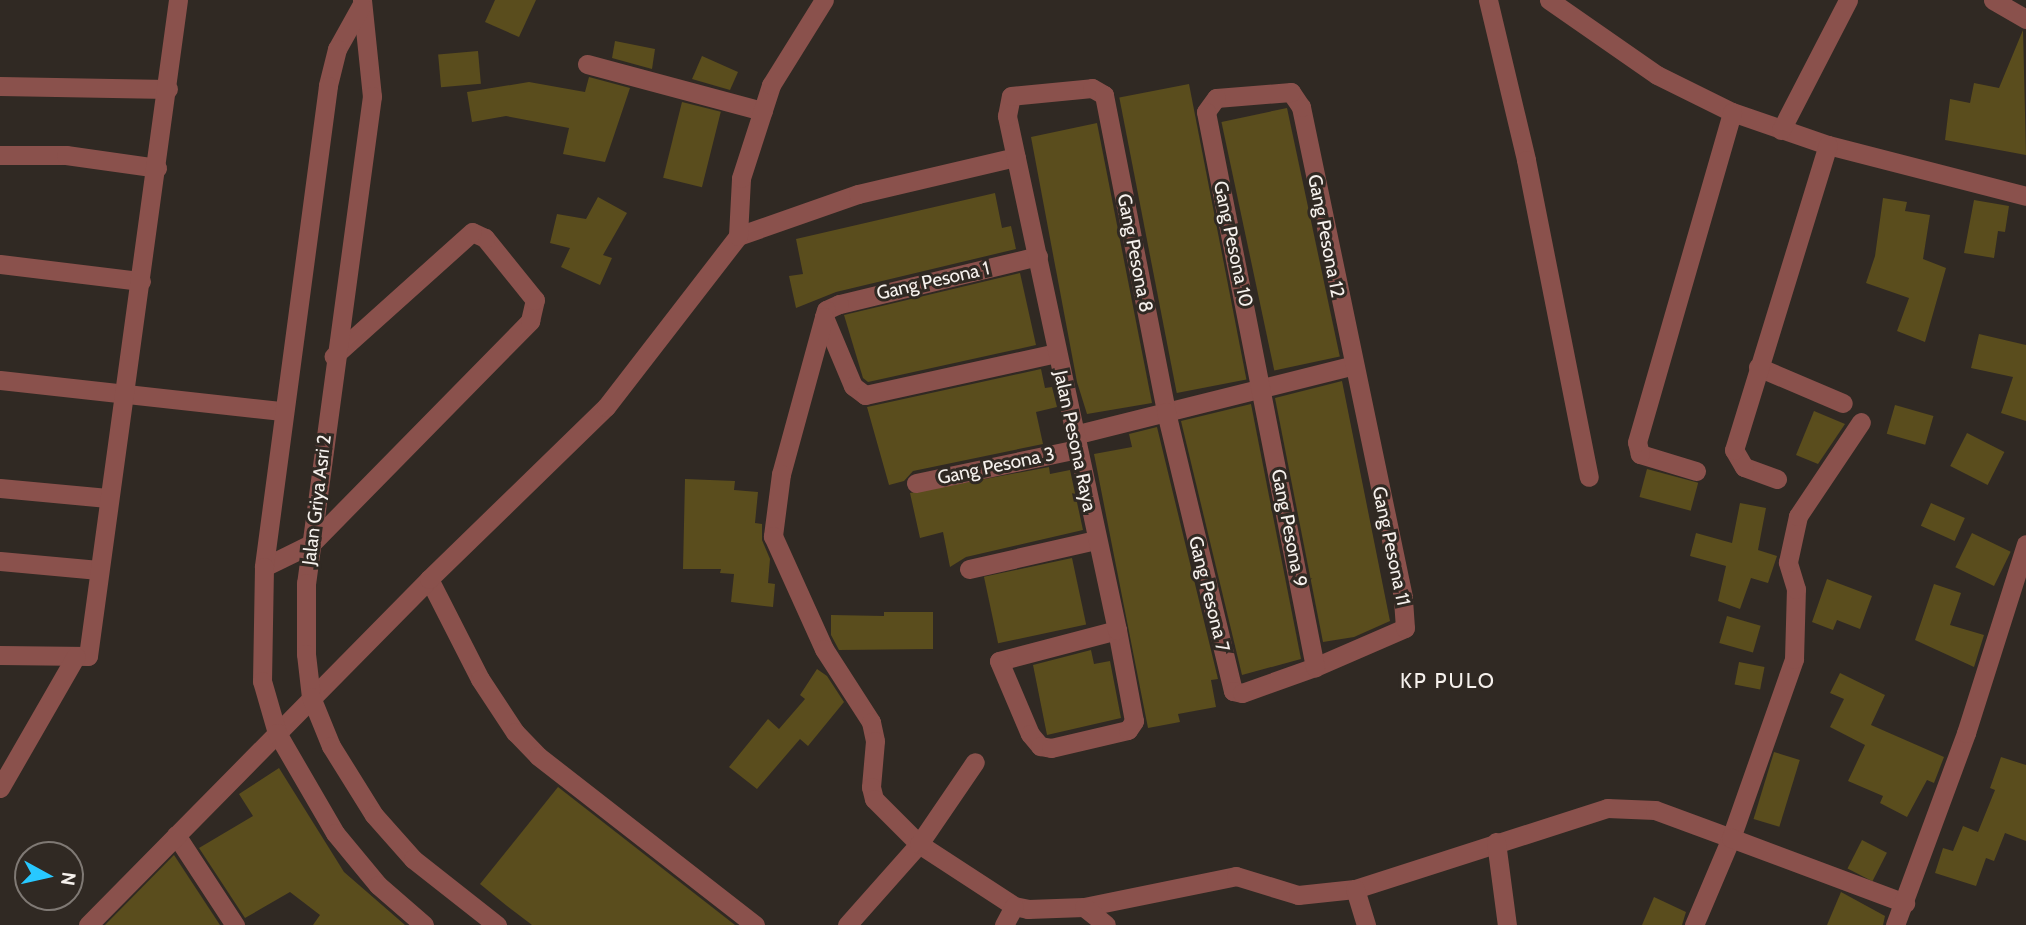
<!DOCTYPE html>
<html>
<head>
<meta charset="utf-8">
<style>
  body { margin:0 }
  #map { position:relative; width:2026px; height:925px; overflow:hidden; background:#302923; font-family:Cabin,sans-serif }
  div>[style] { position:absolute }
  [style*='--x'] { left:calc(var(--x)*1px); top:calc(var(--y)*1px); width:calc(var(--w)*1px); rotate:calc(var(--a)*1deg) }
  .building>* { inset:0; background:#5a4d1d; transform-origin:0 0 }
  .minor>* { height:19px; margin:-9.5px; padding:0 9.5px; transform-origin:9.5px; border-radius:9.5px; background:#8a514c }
  .tertiary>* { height:19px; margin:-9.5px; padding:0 9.5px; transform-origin:9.5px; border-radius:9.5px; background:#8a514c }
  span { translate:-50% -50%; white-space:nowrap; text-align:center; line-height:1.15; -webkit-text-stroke:6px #302923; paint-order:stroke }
  .street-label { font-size:19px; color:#f6f1ed }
  .neighbourhood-label { font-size:21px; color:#f6f1ed; letter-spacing:2px }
  .north { position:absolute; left:14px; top:841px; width:70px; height:70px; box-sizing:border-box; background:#302923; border:2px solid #7f7974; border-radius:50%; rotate:98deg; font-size:19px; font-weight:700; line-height:28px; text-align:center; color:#f6f1ed }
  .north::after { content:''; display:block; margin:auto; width:24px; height:32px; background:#28c8ff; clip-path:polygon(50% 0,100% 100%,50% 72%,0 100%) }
</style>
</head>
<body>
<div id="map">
  <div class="building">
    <div style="clip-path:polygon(495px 0,536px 0,519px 37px,485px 22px)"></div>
    <div style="clip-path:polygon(2023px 30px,2026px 155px,1945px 140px,1950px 99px,1970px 103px,1974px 83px,1999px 88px)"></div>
    <div style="clip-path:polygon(615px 41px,655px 49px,652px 69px,612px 58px)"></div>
    <div style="left:478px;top:51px;width:33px;height:40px;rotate:85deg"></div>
    <div style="clip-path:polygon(702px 56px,738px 72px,730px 90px,692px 79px)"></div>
    <div style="clip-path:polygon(589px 77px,630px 88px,605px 162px,563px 154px,569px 128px,506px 116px,472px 122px,467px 92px,529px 82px,585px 92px)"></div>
    <div style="left:1189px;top:84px;width:301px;height:71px;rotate:79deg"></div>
    <div style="left:682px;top:102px;width:40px;height:78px;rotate:14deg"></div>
    <div style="left:1287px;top:108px;width:254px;height:67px;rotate:78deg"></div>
    <div style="clip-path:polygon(1097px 123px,1152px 403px,1087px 414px,1077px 382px,1031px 137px)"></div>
    <div style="clip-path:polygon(995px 193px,1002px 228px,1011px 226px,1016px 249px,836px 292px,796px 308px,789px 276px,803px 274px,796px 239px)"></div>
    <div style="clip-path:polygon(598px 197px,627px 213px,603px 255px,612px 258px,600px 285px,561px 267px,570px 248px,550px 243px,557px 214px,586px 219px)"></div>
    <div style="clip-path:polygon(1883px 198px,1907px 202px,1905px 211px,1930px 215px,1923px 259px,1946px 268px,1925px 342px,1897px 331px,1909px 298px,1866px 283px,1875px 256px)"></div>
    <div style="clip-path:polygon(1974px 200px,2009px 206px,2005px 232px,1998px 231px,1994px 258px,1964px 253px)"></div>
    <div style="clip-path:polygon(1020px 273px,1036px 345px,868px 382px,863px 378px,844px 315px)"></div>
    <div style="clip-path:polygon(1979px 334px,2026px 345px,2026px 421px,2001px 413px,2013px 377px,1971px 368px)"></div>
    <div style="clip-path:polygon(1041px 369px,1045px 388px,1052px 387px,1057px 407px,1036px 412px,1043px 444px,913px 471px,904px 481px,889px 485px,867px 407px)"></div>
    <div style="clip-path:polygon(1342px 381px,1390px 621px,1354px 637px,1323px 642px,1275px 398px)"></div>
    <div style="clip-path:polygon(1251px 404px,1301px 659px,1242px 675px,1181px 421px)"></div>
    <div style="left:1895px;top:405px;width:40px;height:30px;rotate:16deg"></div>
    <div style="clip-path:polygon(1814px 411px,1845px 424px,1818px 464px,1796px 455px)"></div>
    <div style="clip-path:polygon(1157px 427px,1218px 679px,1211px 680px,1216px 707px,1178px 714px,1180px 722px,1148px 728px,1094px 454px,1132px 447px,1129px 434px)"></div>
    <div style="left:1967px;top:433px;width:42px;height:37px;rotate:27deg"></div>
    <div style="clip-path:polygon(1049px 467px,1050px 474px,1070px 470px,1083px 530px,966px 557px,950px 567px,943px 532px,920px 538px,910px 493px)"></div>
    <div style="left:1647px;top:469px;width:53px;height:29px;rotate:15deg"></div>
    <div style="clip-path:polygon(685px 479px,735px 481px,734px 490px,758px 492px,755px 523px,762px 524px,762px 540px,770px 559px,768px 583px,775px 584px,773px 607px,731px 602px,734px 574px,720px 573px,721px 569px,683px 569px)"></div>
    <div style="clip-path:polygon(1740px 503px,1766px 508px,1758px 550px,1777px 556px,1768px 583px,1751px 578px,1740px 609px,1718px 601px,1726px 566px,1690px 556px,1696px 533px,1732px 543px)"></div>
    <div style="left:1931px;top:503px;width:37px;height:25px;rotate:24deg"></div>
    <div style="left:1972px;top:533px;width:43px;height:38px;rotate:26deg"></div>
    <div style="left:1072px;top:558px;width:68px;height:90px;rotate:78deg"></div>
    <div style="clip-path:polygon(1827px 579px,1872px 596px,1860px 629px,1837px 620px,1833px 630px,1812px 622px)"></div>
    <div style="clip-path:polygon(1934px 584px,1961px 593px,1950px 625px,1984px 635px,1974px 667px,1915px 640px)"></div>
    <div style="clip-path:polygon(884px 612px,933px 612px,933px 649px,839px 650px,831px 635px,831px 615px,884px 616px)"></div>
    <div style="left:1727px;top:616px;width:35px;height:28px;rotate:16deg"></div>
    <div style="clip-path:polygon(1091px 650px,1094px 664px,1110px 661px,1121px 718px,1047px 735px,1033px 665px)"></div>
    <div style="left:1739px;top:662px;width:26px;height:23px;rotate:11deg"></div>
    <div style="clip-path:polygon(817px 669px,827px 676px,844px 702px,808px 746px,800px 739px,757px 789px,729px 767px,768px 719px,779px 729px,805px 699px,800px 695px)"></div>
    <div style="clip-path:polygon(1840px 673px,1885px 695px,1871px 725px,1944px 757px,1934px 783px,1927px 780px,1907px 817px,1880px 803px,1883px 796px,1848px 781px,1865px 745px,1830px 727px,1844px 699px,1830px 693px)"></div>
    <div style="left:1774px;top:752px;width:27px;height:70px;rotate:17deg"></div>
    <div style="clip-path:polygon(2001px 757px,2026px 765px,2026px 841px,2005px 833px,1994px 861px,1986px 858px,1976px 886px,1935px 873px,1943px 848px,1953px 851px,1963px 826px,1978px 832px,1995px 790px,1990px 788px)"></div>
    <div style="clip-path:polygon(279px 768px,344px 872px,405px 925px,313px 925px,320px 915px,290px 892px,245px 918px,199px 848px,253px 816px,239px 794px)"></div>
    <div style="clip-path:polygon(558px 787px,735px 925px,532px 925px,507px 906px,480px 884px)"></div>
    <div style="left:1862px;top:840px;width:28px;height:32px;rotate:27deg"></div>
    <div style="clip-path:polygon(174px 855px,220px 925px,105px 925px)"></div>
    <div style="clip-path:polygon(1841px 892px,1885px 916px,1883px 925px,1827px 925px)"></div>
    <div style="clip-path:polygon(1654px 897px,1686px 912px,1682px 925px,1642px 925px)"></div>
  </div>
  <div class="minor">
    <div style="--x:1488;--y:0;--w:164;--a:76.6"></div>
    <div style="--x:1526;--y:160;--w:323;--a:78.8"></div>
    <div style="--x:1549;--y:0;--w:131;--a:34.8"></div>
    <div style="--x:1657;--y:75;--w:84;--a:26.3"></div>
    <div style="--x:1732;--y:112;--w:102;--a:19"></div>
    <div style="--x:1828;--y:145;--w:204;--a:14.4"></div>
    <div style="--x:1993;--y:0;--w:38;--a:30"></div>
    <div style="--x:587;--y:64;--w:182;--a:15"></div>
    <div style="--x:0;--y:86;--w:168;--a:1"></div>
    <div style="--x:1781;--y:130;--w:146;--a:-62.7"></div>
    <div style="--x:0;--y:155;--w:66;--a:0"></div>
    <div style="--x:66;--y:155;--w:92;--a:8.1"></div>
    <div style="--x:738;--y:236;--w:127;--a:-19.3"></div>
    <div style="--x:858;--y:194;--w:162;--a:-13.2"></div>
    <div style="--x:1038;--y:256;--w:205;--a:166.4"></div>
    <div style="--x:839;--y:304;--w:14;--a:155"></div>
    <div style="--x:826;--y:310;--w:7;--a:106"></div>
    <div style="--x:824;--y:317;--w:75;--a:67.2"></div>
    <div style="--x:853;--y:386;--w:15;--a:37"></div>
    <div style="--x:865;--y:395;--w:196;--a:-12.4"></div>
    <div style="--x:0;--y:264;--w:142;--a:6.9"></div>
    <div style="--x:824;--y:317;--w:163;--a:105.3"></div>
    <div style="--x:781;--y:474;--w:63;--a:97.4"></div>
    <div style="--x:773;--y:536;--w:124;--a:65.7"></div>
    <div style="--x:824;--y:649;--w:87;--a:57.2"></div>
    <div style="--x:871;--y:722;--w:19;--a:78"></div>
    <div style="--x:875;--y:741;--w:46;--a:95"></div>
    <div style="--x:871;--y:787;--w:12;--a:76"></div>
    <div style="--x:874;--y:799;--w:64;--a:45"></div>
    <div style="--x:919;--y:844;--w:113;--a:33.1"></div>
    <div style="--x:1014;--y:906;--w:14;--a:12"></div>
    <div style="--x:1028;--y:909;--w:56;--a:-2"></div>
    <div style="--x:1084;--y:907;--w:155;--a:-11.5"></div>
    <div style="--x:1236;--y:876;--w:65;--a:17"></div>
    <div style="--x:1298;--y:895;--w:57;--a:-6"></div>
    <div style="--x:1355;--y:889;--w:265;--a:-17.8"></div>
    <div style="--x:1607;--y:808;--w:48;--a:2.4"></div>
    <div style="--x:1655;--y:810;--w:81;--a:20.2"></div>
    <div style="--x:1731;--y:838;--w:190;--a:-70.6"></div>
    <div style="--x:1794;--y:659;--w:70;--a:-88.4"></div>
    <div style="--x:1796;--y:589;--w:28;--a:-107"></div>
    <div style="--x:1788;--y:562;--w:47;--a:-77.7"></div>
    <div style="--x:1798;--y:516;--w:113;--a:-56.2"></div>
    <div style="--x:1758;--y:367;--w:92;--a:23"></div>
    <div style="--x:0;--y:380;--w:284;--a:6.3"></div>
    <div style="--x:1074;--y:435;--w:285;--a:-14"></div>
    <div style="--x:1696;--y:471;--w:59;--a:-163.1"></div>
    <div style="--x:1640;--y:454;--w:12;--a:-104"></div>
    <div style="--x:1637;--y:442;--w:343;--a:-73.9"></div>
    <div style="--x:1777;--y:479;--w:35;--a:-160"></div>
    <div style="--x:1744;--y:467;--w:20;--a:-120"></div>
    <div style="--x:1734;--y:450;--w:319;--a:-72.9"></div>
    <div style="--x:916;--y:483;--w:165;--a:-11.9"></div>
    <div style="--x:0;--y:488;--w:108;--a:5.3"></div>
    <div style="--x:0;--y:561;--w:99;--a:5.2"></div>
    <div style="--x:264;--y:567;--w:52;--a:-26.1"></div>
    <div style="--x:311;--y:544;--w:313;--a:-45.5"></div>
    <div style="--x:530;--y:321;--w:22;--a:-77"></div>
    <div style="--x:535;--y:300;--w:80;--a:-128.9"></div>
    <div style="--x:485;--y:238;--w:14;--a:-155"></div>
    <div style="--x:472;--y:232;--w:186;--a:138.1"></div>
    <div style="--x:969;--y:569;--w:130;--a:-12.9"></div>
    <div style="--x:429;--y:579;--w:112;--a:63"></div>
    <div style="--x:480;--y:679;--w:64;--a:56.6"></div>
    <div style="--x:515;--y:732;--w:33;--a:46"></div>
    <div style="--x:538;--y:756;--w:275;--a:37.9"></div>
    <div style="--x:1117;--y:630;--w:122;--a:165.3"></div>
    <div style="--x:999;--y:661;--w:79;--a:67"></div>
    <div style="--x:1030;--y:734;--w:16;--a:50"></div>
    <div style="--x:1040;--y:746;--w:11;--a:10"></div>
    <div style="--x:1051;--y:748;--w:79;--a:-13.2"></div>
    <div style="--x:1128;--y:730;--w:11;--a:-56"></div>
    <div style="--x:1134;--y:721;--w:93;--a:-100.6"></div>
    <div style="--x:1117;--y:630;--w:526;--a:-102.08"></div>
    <div style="--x:1007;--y:116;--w:20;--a:-79"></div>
    <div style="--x:1011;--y:96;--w:81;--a:-5.6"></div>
    <div style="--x:1092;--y:88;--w:14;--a:30"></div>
    <div style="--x:1104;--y:95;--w:323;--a:78.9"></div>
    <div style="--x:1166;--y:412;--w:287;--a:76.5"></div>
    <div style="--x:1233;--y:691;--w:9;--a:13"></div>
    <div style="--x:1242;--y:693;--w:77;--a:-19.6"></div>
    <div style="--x:1315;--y:667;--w:98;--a:-23.4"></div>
    <div style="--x:1405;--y:628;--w:31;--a:-94"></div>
    <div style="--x:1403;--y:597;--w:501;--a:-101.76"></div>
    <div style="--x:1301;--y:107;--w:18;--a:-124"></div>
    <div style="--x:1291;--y:92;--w:75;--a:175.4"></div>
    <div style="--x:1216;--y:98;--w:17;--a:126"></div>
    <div style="--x:1206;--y:112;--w:566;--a:78.89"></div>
    <div style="--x:0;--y:655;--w:88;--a:0.7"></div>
    <div style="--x:88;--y:656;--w:662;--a:-82.19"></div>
    <div style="--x:0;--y:788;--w:152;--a:-60.1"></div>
    <div style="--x:176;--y:835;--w:108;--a:56.8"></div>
    <div style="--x:1496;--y:842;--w:84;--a:82.5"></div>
    <div style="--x:1355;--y:889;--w:38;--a:73"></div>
    <div style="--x:1084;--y:907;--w:28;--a:39"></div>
    <div style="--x:88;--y:925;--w:486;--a:-45.4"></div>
    <div style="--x:429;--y:579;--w:247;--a:-44.2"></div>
    <div style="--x:606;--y:407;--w:216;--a:-52.3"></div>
    <div style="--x:738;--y:236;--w:58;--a:-87"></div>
    <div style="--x:741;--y:178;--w:98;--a:-72.1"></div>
    <div style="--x:771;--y:85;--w:100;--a:-58.1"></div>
    <div style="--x:847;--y:925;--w:108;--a:-48.4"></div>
    <div style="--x:919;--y:844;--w:99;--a:-55.7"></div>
    <div style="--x:1004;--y:925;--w:21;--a:-62"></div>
    <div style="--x:1694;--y:925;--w:95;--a:-67"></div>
    <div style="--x:1731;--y:838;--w:186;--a:20.5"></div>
    <div style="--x:1895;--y:925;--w:205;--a:-69.7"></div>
    <div style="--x:1966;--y:733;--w:198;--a:-72.4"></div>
  </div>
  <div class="tertiary">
    <div style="--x:362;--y:0;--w:97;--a:84.1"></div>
    <div style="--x:372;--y:96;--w:491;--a:97.7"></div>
    <div style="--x:306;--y:583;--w:71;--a:90"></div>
    <div style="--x:306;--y:654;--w:43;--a:83.4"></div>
    <div style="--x:311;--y:697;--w:53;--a:67.8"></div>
    <div style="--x:331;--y:746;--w:81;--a:58.1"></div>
    <div style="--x:374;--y:815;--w:59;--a:48.4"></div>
    <div style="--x:413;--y:859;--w:107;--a:38.2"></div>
    <div style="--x:361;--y:6;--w:49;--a:119.2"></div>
    <div style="--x:337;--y:49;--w:38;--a:104"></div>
    <div style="--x:328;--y:86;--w:485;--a:97.6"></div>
    <div style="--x:264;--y:567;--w:114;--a:91"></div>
    <div style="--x:262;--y:681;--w:54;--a:73.9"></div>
    <div style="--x:277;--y:733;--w:116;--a:59.9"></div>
    <div style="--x:335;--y:833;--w:67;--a:50.4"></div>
    <div style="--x:378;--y:885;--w:61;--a:41"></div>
  </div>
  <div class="street-label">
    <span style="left:1326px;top:236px;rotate:79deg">Gang Pesona 12</span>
    <span style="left:1233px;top:244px;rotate:78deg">Gang Pesona 10</span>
    <span style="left:1135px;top:253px;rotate:79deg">Gang Pesona 8</span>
    <span style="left:933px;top:281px;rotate:-13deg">Gang Pesona 1</span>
    <span style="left:1075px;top:441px;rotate:78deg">Jalan Pesona Raya</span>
    <span style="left:996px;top:466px;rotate:-12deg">Gang Pesona 3</span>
    <span style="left:317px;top:500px;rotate:-83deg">Jalan Griya Asri 2</span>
    <span style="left:1289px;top:528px;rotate:79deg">Gang Pesona 9</span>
    <span style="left:1391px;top:546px;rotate:78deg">Gang Pesona 11</span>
    <span style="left:1209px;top:594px;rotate:76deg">Gang Pesona 7</span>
  </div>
  <div class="neighbourhood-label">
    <span style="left:1448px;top:681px">KP PULO</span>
  </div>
  <div class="north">N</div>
</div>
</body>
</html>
